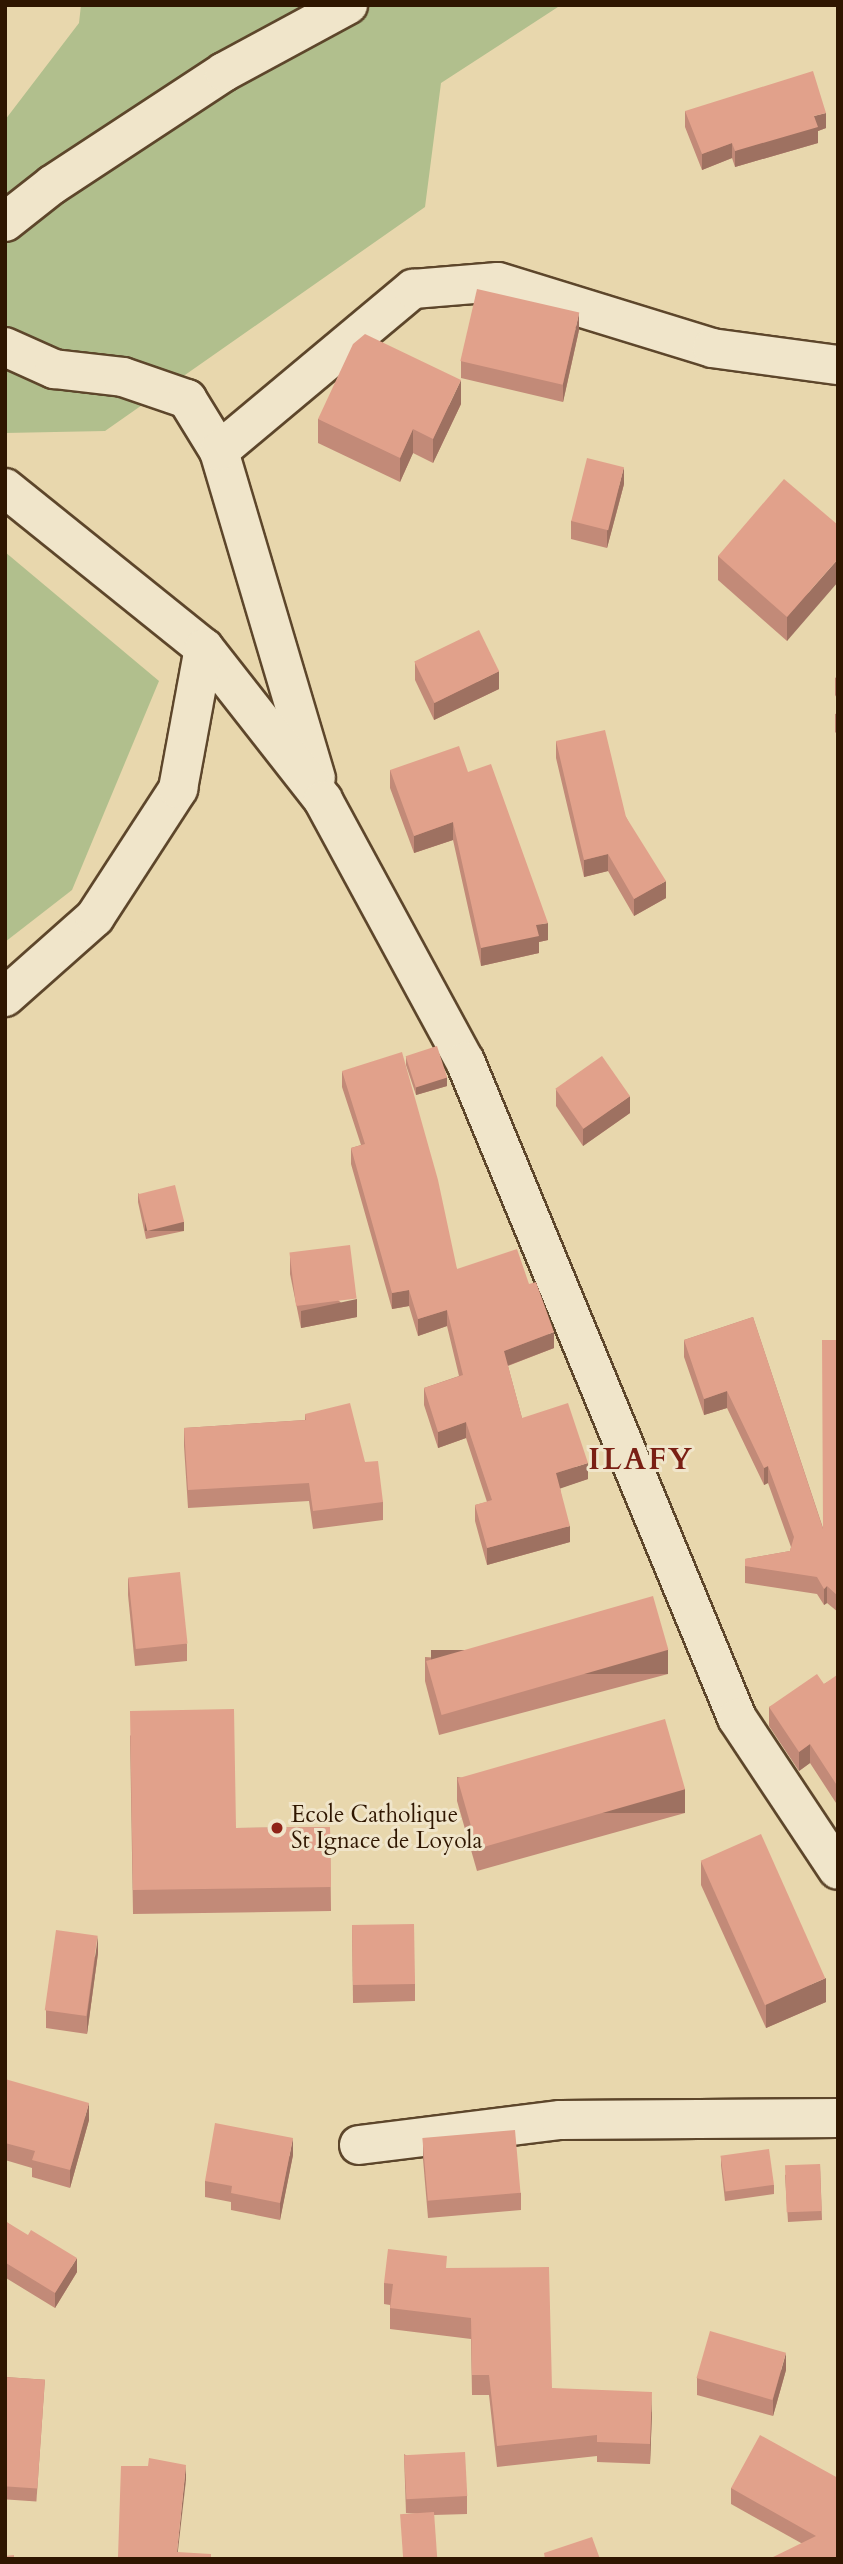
<!DOCTYPE html>
<html>
<head>
<meta charset="utf-8">
<style>
  body { margin:0 }
  #map { position:relative; width:843px; height:2564px; overflow:hidden; background:#e8d7ad; font-family:Cardo,serif }
  div>[style] { position:absolute }
  [style*='--x'] { left:calc(var(--x)*1px); top:calc(var(--y)*1px); width:calc(var(--w)*1px); rotate:calc(var(--a)*1deg) }
  .green>* { inset:0; background:#b1bf8d }
  .roads { filter:drop-shadow(2px 0 #5d462b) drop-shadow(-2px 0 #5d462b) drop-shadow(0 2px #5d462b) drop-shadow(0 -2px #5d462b) }
  .minor>* { height:38px; margin:-19px; padding:0 19px; transform-origin:19px; border-radius:19px; background:#f0e5ca }
  .wall>* { inset:0; background:#c28a78; transform-origin:0 0 }
  .shaded-wall>* { inset:0; background:#9e7161; transform-origin:0 0 }
  .building>* { inset:0; background:#e1a18b; transform-origin:0 0 }
  .dots>* { width:19px; height:19px; translate:-50% -50%; box-sizing:border-box; border:4px solid #f0e5ca; border-radius:50% }
  span { translate:-50% -50%; white-space:nowrap; text-align:center; line-height:1.15; -webkit-text-stroke:6px #f0e5ca; paint-order:stroke }
  .poi-label { font-size:23px; color:#2f1600 }
  .left { translate:0 -50%; text-align:left }
  .district-label { font-size:30px; color:#7a1f14; font-weight:700; letter-spacing:2px }
  .frame { position:absolute; inset:0; border:7px solid #2f1600; pointer-events:none }
</style>
</head>
<body>
<div id="map">
  <div class="green">
    <div style="clip-path:polygon(81px 5px,561px 5px,441px 83px,425px 207px,105px 431px,5px 433px,5px 120px,79px 23px)"></div>
    <div style="clip-path:polygon(5px 552px,159px 681px,72px 890px,5px 942px)"></div>
  </div>
  <div class="roads">
    <div class="minor">
      <div style="--x:5;--y:222;--w:60;--a:-38.2"></div>
      <div style="--x:52;--y:185;--w:206;--a:-33.3"></div>
      <div style="--x:224;--y:72;--w:141;--a:-28.4"></div>
      <div style="--x:5;--y:347;--w:54;--a:24.2"></div>
      <div style="--x:54;--y:369;--w:69;--a:6.6"></div>
      <div style="--x:123;--y:377;--w:68;--a:19"></div>
      <div style="--x:187;--y:399;--w:61;--a:58.4"></div>
      <div style="--x:219;--y:451;--w:341;--a:73.5"></div>
      <div style="--x:219;--y:451;--w:253;--a:-39.9"></div>
      <div style="--x:413;--y:289;--w:85;--a:-4.7"></div>
      <div style="--x:498;--y:282;--w:224;--a:17.1"></div>
      <div style="--x:712;--y:348;--w:127;--a:7.7"></div>
      <div style="--x:5;--y:488;--w:255;--a:38.8"></div>
      <div style="--x:204;--y:648;--w:193;--a:51.9"></div>
      <div style="--x:323;--y:800;--w:297;--a:61.5"></div>
      <div style="--x:465;--y:1061;--w:711;--a:67.51"></div>
      <div style="--x:737;--y:1718;--w:182;--a:56.4"></div>
      <div style="--x:5;--y:997;--w:120;--a:-41.6"></div>
      <div style="--x:95;--y:917;--w:153;--a:-57"></div>
      <div style="--x:178;--y:789;--w:143;--a:-79.6"></div>
      <div style="--x:359;--y:2145;--w:203;--a:-7.1"></div>
      <div style="--x:560;--y:2120;--w:278;--a:-0.4"></div>
    </div>
  </div>
  <div class="wall">
    <div style="clip-path:polygon(685px 111px,826px 128px,818px 131px,818px 143px,735px 167px,732px 158px,702px 170px,685px 127px)"></div>
    <div style="clip-path:polygon(579px 330px,563px 402px,461px 378px,461px 361px)"></div>
    <div style="clip-path:polygon(461px 404px,433px 463px,413px 453px,400px 482px,318px 443px,318px 419px)"></div>
    <div style="clip-path:polygon(624px 484px,607px 548px,571px 539px,571px 521px)"></div>
    <div style="clip-path:polygon(838px 525px,787px 641px,718px 580px,718px 556px)"></div>
    <div style="clip-path:polygon(415px 662px,499px 689px,434px 720px,415px 680px)"></div>
    <div style="clip-path:polygon(838px 676px,838px 700px,835px 695px,835px 678px)"></div>
    <div style="clip-path:polygon(838px 713px,838px 735px,835px 732px,835px 714px)"></div>
    <div style="clip-path:polygon(556px 741px,626px 817px,666px 898px,634px 916px,608px 871px,584px 877px,556px 758px)"></div>
    <div style="clip-path:polygon(390px 770px,468px 772px,548px 940px,539px 942px,539px 953px,481px 966px,453px 840px,414px 853px,390px 788px)"></div>
    <div style="clip-path:polygon(406px 1056px,447px 1086px,416px 1095px,406px 1065px)"></div>
    <div style="clip-path:polygon(342px 1071px,457px 1269px,529px 1284px,554px 1348px,508px 1366px,522px 1418px,588px 1479px,560px 1488px,570px 1542px,487px 1565px,475px 1521px,475px 1505px,487px 1502px,466px 1438px,438px 1448px,424px 1405px,424px 1388px,459px 1376px,447px 1326px,418px 1336px,409px 1306px,392px 1309px,351px 1164px,351px 1148px,361px 1145px,342px 1087px)"></div>
    <div style="clip-path:polygon(556px 1089px,630px 1113px,583px 1146px,556px 1106px)"></div>
    <div style="clip-path:polygon(838px 1115px,838px 1141px,837px 1140px)"></div>
    <div style="clip-path:polygon(138px 1193px,184px 1231px,146px 1239px,138px 1202px)"></div>
    <div style="clip-path:polygon(290px 1257px,357px 1317px,301px 1328px,290px 1274px)"></div>
    <div style="clip-path:polygon(753px 1317px,823px 1528px,838px 1340px,838px 1612px,827px 1603px,824px 1605px,817px 1594px,745px 1583px,745px 1559px,790px 1551px,791px 1547px,768px 1483px,764px 1485px,727px 1408px,704px 1415px,684px 1357px,684px 1340px)"></div>
    <div style="clip-path:polygon(305px 1414px,365px 1462px,383px 1502px,383px 1520px,313px 1529px,309px 1501px,188px 1508px,184px 1446px,184px 1428px,305px 1420px)"></div>
    <div style="clip-path:polygon(128px 1578px,187px 1644px,187px 1661px,135px 1666px,128px 1595px)"></div>
    <div style="clip-path:polygon(425px 1657px,668px 1674px,439px 1735px,425px 1681px)"></div>
    <div style="clip-path:polygon(838px 1676px,838px 1806px,810px 1763px,799px 1771px,769px 1726px,769px 1707px,824px 1684px)"></div>
    <div style="clip-path:polygon(130px 1735px,236px 1828px,330px 1827px,331px 1911px,133px 1914px)"></div>
    <div style="clip-path:polygon(457px 1777px,685px 1813px,477px 1871px,457px 1801px)"></div>
    <div style="clip-path:polygon(701px 1861px,826px 2002px,766px 2028px,701px 1885px)"></div>
    <div style="clip-path:polygon(352px 1925px,415px 1984px,415px 2001px,353px 2003px)"></div>
    <div style="clip-path:polygon(98px 1953px,87px 2034px,46px 2028px,46px 2010px)"></div>
    <div style="clip-path:polygon(5px 2079px,89px 2120px,70px 2188px,32px 2177px,32px 2168px,5px 2160px)"></div>
    <div style="clip-path:polygon(423px 2142px,521px 2193px,521px 2210px,428px 2218px,423px 2159px)"></div>
    <div style="clip-path:polygon(293px 2155px,280px 2220px,231px 2210px,231px 2202px,205px 2197px,205px 2181px)"></div>
    <div style="clip-path:polygon(721px 2156px,774px 2185px,774px 2194px,725px 2201px,721px 2165px)"></div>
    <div style="clip-path:polygon(820px 2164px,822px 2220px,788px 2222px,785px 2175px)"></div>
    <div style="clip-path:polygon(5px 2221px,77px 2272px,55px 2308px,6px 2278px,5px 2278px)"></div>
    <div style="clip-path:polygon(447px 2268px,552px 2388px,652px 2412px,650px 2464px,597px 2462px,597px 2456px,497px 2467px,489px 2395px,472px 2395px,471px 2339px,390px 2329px,390px 2305px,384px 2304px,384px 2283px)"></div>
    <div style="clip-path:polygon(786px 2370px,773px 2416px,697px 2395px,697px 2378px)"></div>
    <div style="left:5px;top:2377px;width:40px;height:122px;rotate:4deg"></div>
    <div style="clip-path:polygon(404px 2454px,467px 2496px,467px 2514px,434px 2515px,406px 2513px)"></div>
    <div style="clip-path:polygon(838px 2478px,838px 2559px,801px 2543px,731px 2504px,731px 2488px)"></div>
  </div>
  <div class="shaded-wall">
    <div style="clip-path:polygon(826px 113px,826px 128px,818px 131px,818px 143px,735px 167px,735px 151px,814px 116px)"></div>
    <div style="clip-path:polygon(732px 143px,732px 158px,702px 170px,702px 154px)"></div>
    <div style="clip-path:polygon(579px 313px,579px 330px,563px 402px,563px 384px)"></div>
    <div style="clip-path:polygon(461px 380px,461px 404px,433px 463px,433px 439px)"></div>
    <div style="clip-path:polygon(413px 429px,413px 453px,400px 482px,400px 458px)"></div>
    <div style="clip-path:polygon(624px 467px,624px 484px,607px 548px,607px 531px)"></div>
    <div style="clip-path:polygon(838px 559px,838px 582px,787px 641px,787px 617px)"></div>
    <div style="clip-path:polygon(499px 671px,499px 689px,434px 720px,434px 703px)"></div>
    <div style="clip-path:polygon(453px 822px,453px 840px,414px 853px,414px 836px)"></div>
    <div style="clip-path:polygon(608px 854px,608px 871px,584px 877px,584px 860px)"></div>
    <div style="clip-path:polygon(666px 881px,666px 898px,634px 916px,634px 899px)"></div>
    <div style="clip-path:polygon(548px 923px,548px 940px,539px 942px,539px 953px,481px 966px,481px 948px,536px 925px)"></div>
    <div style="clip-path:polygon(447px 1077px,447px 1086px,416px 1095px,416px 1086px)"></div>
    <div style="clip-path:polygon(630px 1096px,630px 1113px,583px 1146px,583px 1129px)"></div>
    <div style="left:184px;top:1222px;width:9px;height:39px;rotate:90deg"></div>
    <div style="clip-path:polygon(409px 1290px,409px 1306px,392px 1309px,392px 1293px)"></div>
    <div style="clip-path:polygon(357px 1299px,357px 1317px,301px 1328px,301px 1311px)"></div>
    <div style="clip-path:polygon(447px 1310px,447px 1326px,418px 1336px,418px 1319px)"></div>
    <div style="clip-path:polygon(554px 1332px,554px 1348px,504px 1367px,504px 1351px)"></div>
    <div style="clip-path:polygon(727px 1391px,727px 1408px,704px 1415px,704px 1399px)"></div>
    <div style="clip-path:polygon(466px 1422px,466px 1438px,438px 1448px,438px 1432px)"></div>
    <div style="clip-path:polygon(588px 1463px,588px 1479px,556px 1490px,556px 1473px)"></div>
    <div style="clip-path:polygon(768px 1466px,768px 1483px,764px 1485px,764px 1468px)"></div>
    <div style="clip-path:polygon(570px 1526px,570px 1542px,487px 1565px,487px 1548px)"></div>
    <div style="clip-path:polygon(827px 1586px,827px 1603px,824px 1605px,824px 1589px)"></div>
    <div style="left:668px;top:1650px;width:24px;height:237px;rotate:90deg"></div>
    <div style="clip-path:polygon(810px 1744px,810px 1763px,799px 1771px,799px 1752px)"></div>
    <div style="left:685px;top:1789px;width:24px;height:216px;rotate:90deg"></div>
    <div style="clip-path:polygon(98px 1936px,98px 1953px,87px 2034px,87px 2016px)"></div>
    <div style="clip-path:polygon(826px 1978px,826px 2002px,766px 2028px,766px 2004px)"></div>
    <div style="clip-path:polygon(89px 2103px,89px 2120px,70px 2188px,70px 2170px)"></div>
    <div style="clip-path:polygon(293px 2138px,293px 2155px,280px 2220px,280px 2203px)"></div>
    <div style="clip-path:polygon(77px 2258px,77px 2272px,55px 2308px,55px 2293px)"></div>
    <div style="clip-path:polygon(786px 2353px,786px 2370px,773px 2416px,773px 2399px)"></div>
    <div style="clip-path:polygon(652px 2392px,652px 2412px,650px 2464px,650px 2444px)"></div>
    <div style="clip-path:polygon(186px 2465px,186px 2480px,177px 2559px,177px 2552px)"></div>
  </div>
  <div class="building">
    <div style="clip-path:polygon(813px 71px,826px 113px,814px 116px,818px 127px,735px 151px,732px 143px,702px 154px,685px 111px)"></div>
    <div style="left:477px;top:289px;width:105px;height:74px;rotate:13deg"></div>
    <div style="clip-path:polygon(365px 334px,461px 380px,433px 439px,413px 429px,400px 458px,318px 419px,353px 344px)"></div>
    <div style="left:587px;top:458px;width:38px;height:65px;rotate:14deg"></div>
    <div style="clip-path:polygon(784px 479px,838px 525px,838px 559px,787px 617px,718px 556px)"></div>
    <div style="left:479px;top:630px;width:46px;height:72px;rotate:64deg"></div>
    <div style="clip-path:polygon(605px 730px,626px 817px,666px 881px,634px 899px,608px 854px,584px 860px,556px 741px)"></div>
    <div style="clip-path:polygon(459px 746px,468px 772px,491px 764px,548px 923px,536px 925px,539px 936px,481px 948px,453px 822px,414px 836px,390px 770px)"></div>
    <div style="left:437px;top:1046px;width:33px;height:33px;rotate:72deg"></div>
    <div style="clip-path:polygon(402px 1052px,438px 1180px,457px 1269px,517px 1249px,529px 1284px,536px 1282px,554px 1332px,504px 1351px,522px 1418px,568px 1403px,588px 1463px,556px 1473px,570px 1526px,487px 1548px,475px 1505px,492px 1500px,466px 1422px,438px 1432px,424px 1388px,463px 1375px,447px 1310px,418px 1319px,409px 1290px,392px 1293px,351px 1148px,365px 1144px,342px 1071px)"></div>
    <div style="left:602px;top:1056px;width:49px;height:57px;rotate:55deg"></div>
    <div style="left:175px;top:1185px;width:38px;height:38px;rotate:76deg"></div>
    <div style="left:350px;top:1245px;width:54px;height:61px;rotate:83deg"></div>
    <div style="clip-path:polygon(753px 1317px,823px 1529px,822px 1340px,838px 1340px,838px 1596px,827px 1586px,824px 1589px,817px 1577px,745px 1566px,745px 1559px,790px 1551px,794px 1537px,768px 1466px,764px 1468px,727px 1391px,704px 1399px,684px 1340px)"></div>
    <div style="clip-path:polygon(350px 1403px,365px 1462px,378px 1461px,383px 1502px,313px 1511px,309px 1483px,188px 1490px,184px 1428px,306px 1420px,305px 1414px)"></div>
    <div style="left:180px;top:1572px;width:72px;height:52px;rotate:84deg"></div>
    <div style="left:653px;top:1596px;width:56px;height:236px;rotate:74deg"></div>
    <div style="clip-path:polygon(817px 1674px,824px 1684px,837px 1675px,838px 1676px,838px 1787px,810px 1744px,799px 1752px,769px 1707px)"></div>
    <div style="clip-path:polygon(234px 1709px,236px 1828px,330px 1827px,331px 1887px,133px 1890px,130px 1711px)"></div>
    <div style="left:665px;top:1719px;width:73px;height:216px;rotate:74deg"></div>
    <div style="left:761px;top:1834px;width:158px;height:66px;rotate:66deg"></div>
    <div style="left:414px;top:1924px;width:60px;height:62px;rotate:89deg"></div>
    <div style="left:56px;top:1930px;width:42px;height:81px;rotate:8deg"></div>
    <div style="clip-path:polygon(5px 2079px,89px 2103px,70px 2170px,32px 2160px,35px 2151px,5px 2143px)"></div>
    <div style="clip-path:polygon(215px 2123px,293px 2138px,280px 2203px,231px 2193px,232px 2186px,205px 2181px)"></div>
    <div style="left:515px;top:2130px;width:63px;height:93px;rotate:85deg"></div>
    <div style="left:769px;top:2149px;width:36px;height:49px;rotate:82deg"></div>
    <div style="left:820px;top:2164px;width:47px;height:35px;rotate:88deg"></div>
    <div style="clip-path:polygon(5px 2221px,28px 2235px,31px 2230px,77px 2258px,55px 2293px,6px 2263px,5px 2264px)"></div>
    <div style="clip-path:polygon(388px 2249px,447px 2256px,446px 2268px,549px 2267px,552px 2388px,652px 2392px,650px 2444px,597px 2442px,597px 2435px,497px 2446px,489px 2375px,472px 2375px,471px 2318px,390px 2308px,393px 2284px,384px 2283px)"></div>
    <div style="left:710px;top:2331px;width:79px;height:49px;rotate:16deg"></div>
    <div style="left:5px;top:2377px;width:40px;height:109px;rotate:4deg"></div>
    <div style="clip-path:polygon(760px 2435px,838px 2478px,838px 2559px,769px 2559px,816px 2536px,731px 2488px)"></div>
    <div style="left:465px;top:2452px;width:44px;height:61px;rotate:87deg"></div>
    <div style="clip-path:polygon(149px 2458px,186px 2465px,177px 2552px,211px 2554px,211px 2559px,147px 2559px,118px 2557px,121px 2466px,148px 2466px)"></div>
    <div style="left:434px;top:2512px;width:47px;height:34px;rotate:86deg"></div>
    <div style="clip-path:polygon(592px 2537px,600px 2559px,545px 2559px,544px 2553px)"></div>
    <div style="clip-path:polygon(14px 2555px,14px 2559px,5px 2559px,5px 2556px)"></div>
  </div>
  <div class="dots">
    <div style="left:277px;top:1828px;background:#8f2418"></div>
  </div>
  <div class="poi-label">
    <span class="left" style="left:291px;top:1828px">Ecole Catholique<br>St Ignace de Loyola</span>
  </div>
  <div class="district-label">
    <span style="left:641px;top:1460px">ILAFY</span>
  </div>
  <div class="frame"></div>
</div>
</body>
</html>
